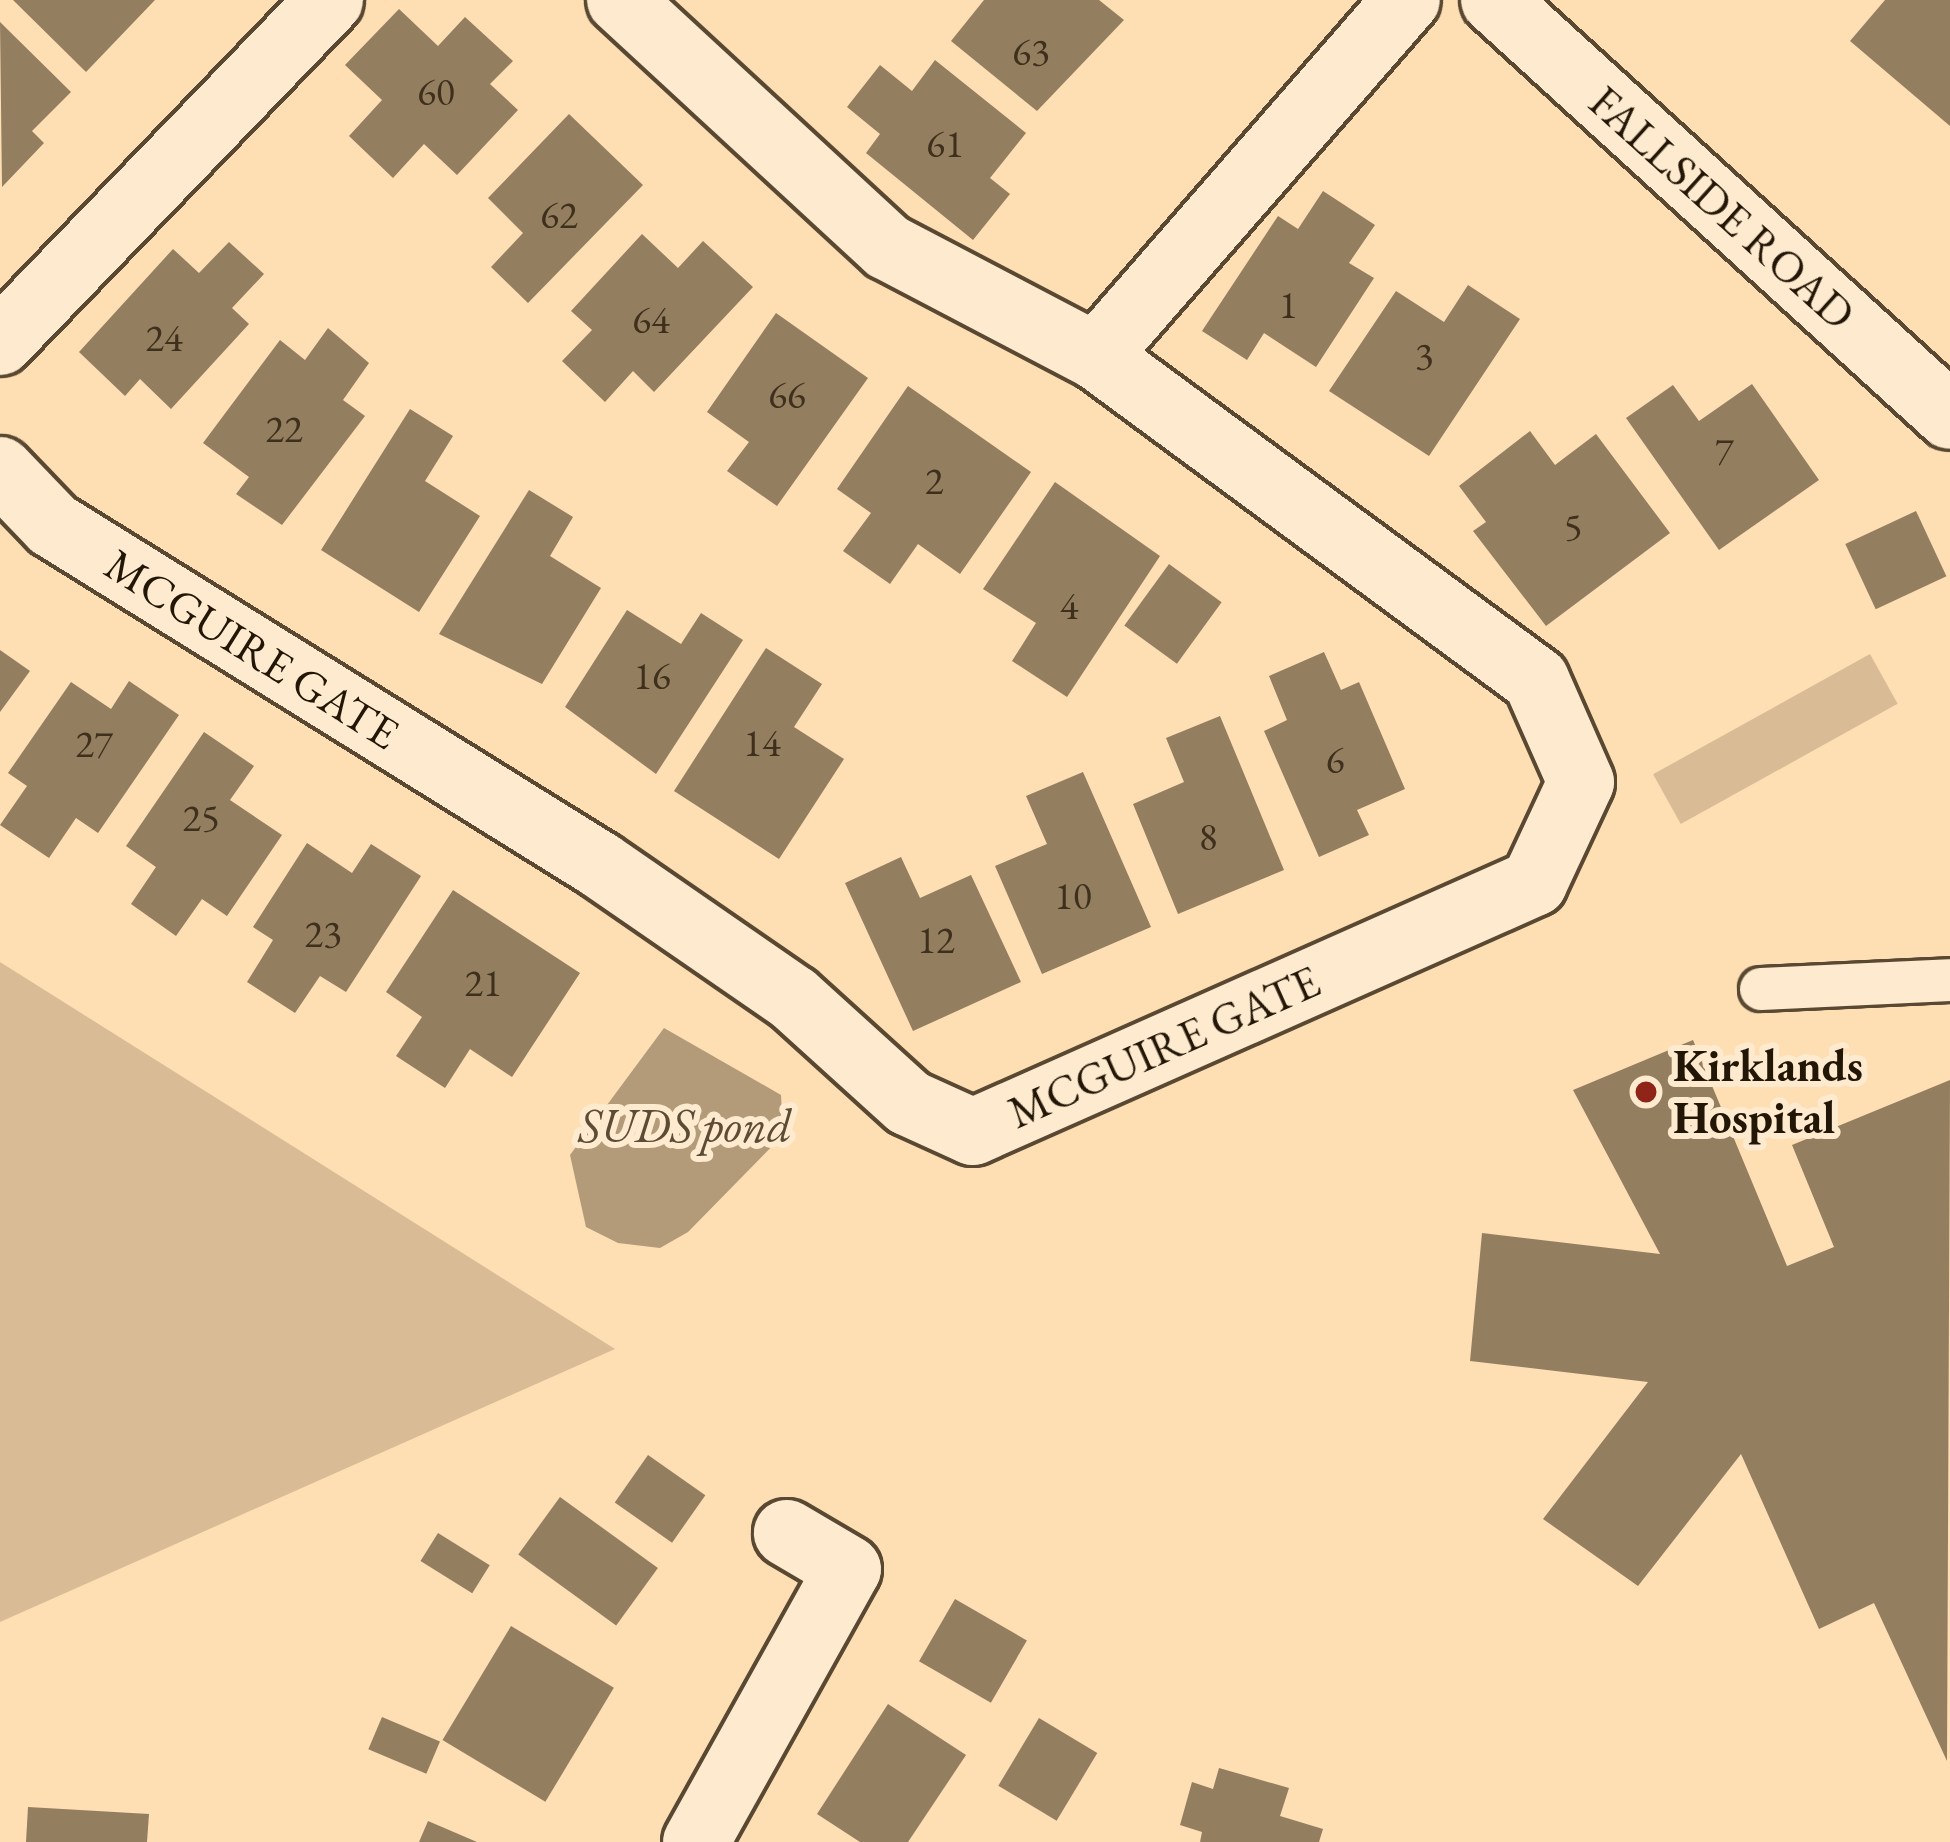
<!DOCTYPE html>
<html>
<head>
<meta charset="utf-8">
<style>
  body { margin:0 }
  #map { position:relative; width:1950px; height:1842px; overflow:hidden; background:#fedeb3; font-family:"EB Garamond",serif }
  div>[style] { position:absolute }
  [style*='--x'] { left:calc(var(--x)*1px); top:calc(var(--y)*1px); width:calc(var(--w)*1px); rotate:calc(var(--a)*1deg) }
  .green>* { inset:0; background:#d9bc96; transform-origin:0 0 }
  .water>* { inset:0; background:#b39a79 }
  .building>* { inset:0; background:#947e60; transform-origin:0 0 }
  .roads { filter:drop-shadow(3px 0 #594832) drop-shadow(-3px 0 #594832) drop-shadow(0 3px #594832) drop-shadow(0 -3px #594832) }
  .lane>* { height:42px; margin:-21px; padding:0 21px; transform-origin:21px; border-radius:21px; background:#feeace }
  .street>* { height:66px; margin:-33px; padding:0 33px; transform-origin:33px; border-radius:33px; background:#feeace }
  .secondary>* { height:66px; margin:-33px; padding:0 33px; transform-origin:33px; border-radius:33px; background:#feeace }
  .dots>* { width:33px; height:33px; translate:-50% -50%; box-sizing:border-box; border:6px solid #feeace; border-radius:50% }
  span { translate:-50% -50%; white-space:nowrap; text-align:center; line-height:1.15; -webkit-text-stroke:12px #feeace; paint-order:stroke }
  .number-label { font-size:39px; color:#3e301d }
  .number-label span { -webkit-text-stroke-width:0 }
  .street-label { font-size:45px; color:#221607 }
  .poi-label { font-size:45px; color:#221607; font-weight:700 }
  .left { translate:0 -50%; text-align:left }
  .water-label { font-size:48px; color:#5c4b35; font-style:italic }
</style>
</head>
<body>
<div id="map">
  <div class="green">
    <div style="left:1870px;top:654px;width:57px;height:248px;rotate:61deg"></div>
    <div style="clip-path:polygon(0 962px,615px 1349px,0 1622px)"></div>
  </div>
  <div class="water">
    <div style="clip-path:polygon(664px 1028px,781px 1095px,783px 1135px,688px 1232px,660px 1248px,618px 1243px,586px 1227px,570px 1155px)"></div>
  </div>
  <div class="building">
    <div style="clip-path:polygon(13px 0,155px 0,86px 72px)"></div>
    <div style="clip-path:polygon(984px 0,1099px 0,1124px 20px,1037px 111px,951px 41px)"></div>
    <div style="clip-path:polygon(1885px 0,1950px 0,1950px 126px,1850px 41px)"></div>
    <div style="clip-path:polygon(399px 9px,438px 46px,465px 17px,513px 61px,490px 84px,518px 110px,457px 175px,424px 144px,393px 178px,349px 136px,382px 100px,345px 65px)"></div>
    <div style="clip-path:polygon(0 22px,71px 92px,32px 131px,44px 143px,2px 187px)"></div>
    <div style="clip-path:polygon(935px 60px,1026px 133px,990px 178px,1010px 194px,973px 240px,866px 153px,880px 134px,847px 107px,880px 65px,912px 91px)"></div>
    <div style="clip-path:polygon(569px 114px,643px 185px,528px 303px,491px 267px,523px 233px,488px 198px)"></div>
    <div style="clip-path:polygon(1323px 191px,1375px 225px,1349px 263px,1374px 278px,1316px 367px,1264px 333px,1247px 360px,1202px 331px,1278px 216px,1298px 229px)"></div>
    <div style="clip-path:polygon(642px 234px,678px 268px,703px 241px,753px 287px,654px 392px,633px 371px,605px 402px,562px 361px,592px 330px,571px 311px)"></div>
    <div style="clip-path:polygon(229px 242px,264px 274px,232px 308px,249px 324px,171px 409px,140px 379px,125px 396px,79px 352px,173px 249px,199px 273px)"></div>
    <div style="clip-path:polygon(1468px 285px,1520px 319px,1429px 456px,1329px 391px,1396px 291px,1444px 322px)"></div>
    <div style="clip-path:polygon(776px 313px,868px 378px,777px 506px,727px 471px,749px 442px,707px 412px)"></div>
    <div style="clip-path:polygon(328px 328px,369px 363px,343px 400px,365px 416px,282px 525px,236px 494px,249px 477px,203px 443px,280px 340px,305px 360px)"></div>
    <div style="clip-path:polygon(1752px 384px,1819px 480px,1719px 550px,1626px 418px,1673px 385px,1699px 421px)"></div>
    <div style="clip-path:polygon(908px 386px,1031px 472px,960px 574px,918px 544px,890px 584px,843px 551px,871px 513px,837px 489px)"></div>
    <div style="clip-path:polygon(410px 409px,453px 436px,425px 481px,480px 516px,419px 612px,321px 550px)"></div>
    <div style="clip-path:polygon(1530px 431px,1555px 465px,1596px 434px,1670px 533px,1546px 626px,1473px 531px,1486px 522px,1459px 486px)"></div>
    <div style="clip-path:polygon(1055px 482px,1160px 556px,1067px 697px,1012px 661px,1036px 623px,983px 589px)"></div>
    <div style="clip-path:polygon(529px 490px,573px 517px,550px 556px,601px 588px,542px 684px,439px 634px)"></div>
    <div style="left:1916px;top:511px;width:72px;height:78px;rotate:65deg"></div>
    <div style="left:1169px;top:564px;width:65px;height:76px;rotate:36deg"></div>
    <div style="clip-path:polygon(627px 610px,681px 644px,701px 613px,743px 640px,656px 774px,565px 707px)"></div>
    <div style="clip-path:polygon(766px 648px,822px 684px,794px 727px,844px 759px,779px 859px,674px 791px)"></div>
    <div style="clip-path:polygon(0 650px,30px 671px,0 712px)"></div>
    <div style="clip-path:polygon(1324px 652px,1341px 690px,1359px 682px,1405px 789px,1357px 810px,1369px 835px,1319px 857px,1264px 731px,1287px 720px,1269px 676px)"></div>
    <div style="clip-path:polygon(129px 681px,179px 715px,98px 833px,76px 818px,49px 858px,0 825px,27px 786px,8px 773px,71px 682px,111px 709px)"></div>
    <div style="clip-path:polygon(1220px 716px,1284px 870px,1178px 914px,1133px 804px,1184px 782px,1166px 738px)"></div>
    <div style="clip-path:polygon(204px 732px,254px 766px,230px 800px,282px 835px,227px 916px,202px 899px,176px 936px,131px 904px,156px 867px,126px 846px)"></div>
    <div style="clip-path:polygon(1083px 772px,1151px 927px,1042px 974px,995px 866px,1047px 844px,1026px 796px)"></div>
    <div style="clip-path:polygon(307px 843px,352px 873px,371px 844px,421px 876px,346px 992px,320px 976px,295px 1013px,247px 982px,273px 940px,253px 927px)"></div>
    <div style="clip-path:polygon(901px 857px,920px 898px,971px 875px,1021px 982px,913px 1031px,845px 883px)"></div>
    <div style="clip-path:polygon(453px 890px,580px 973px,512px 1077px,470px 1049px,445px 1088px,396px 1056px,422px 1017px,386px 992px)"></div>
    <div style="clip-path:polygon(1693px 1040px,1787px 1266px,1834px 1247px,1792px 1145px,1950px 1080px,1947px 1761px,1874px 1603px,1819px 1629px,1741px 1454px,1638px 1586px,1543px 1519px,1648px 1382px,1470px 1361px,1482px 1233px,1660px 1254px,1573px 1090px)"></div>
    <div style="left:648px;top:1455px;width:70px;height:58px;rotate:35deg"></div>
    <div style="left:560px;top:1497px;width:121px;height:71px;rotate:36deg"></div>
    <div style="left:438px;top:1533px;width:61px;height:33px;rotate:32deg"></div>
    <div style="left:955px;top:1599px;width:83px;height:72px;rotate:30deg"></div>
    <div style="left:511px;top:1626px;width:120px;height:133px;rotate:31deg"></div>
    <div style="clip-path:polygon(888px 1704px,966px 1755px,908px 1842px,860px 1842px,817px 1814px)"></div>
    <div style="left:382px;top:1717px;width:63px;height:35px;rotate:23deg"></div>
    <div style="left:1039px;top:1718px;width:68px;height:79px;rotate:31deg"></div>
    <div style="clip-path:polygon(1219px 1768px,1289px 1788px,1280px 1816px,1323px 1829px,1319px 1842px,1200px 1842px,1202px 1832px,1180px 1825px,1192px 1782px,1213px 1789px)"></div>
    <div style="clip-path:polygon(28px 1807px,149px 1814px,147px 1842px,26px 1842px)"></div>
    <div style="clip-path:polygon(428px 1821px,477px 1842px,419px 1842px)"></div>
  </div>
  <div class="roads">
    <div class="lane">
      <div style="--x:1761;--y:989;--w:189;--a:-2.7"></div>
    </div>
    <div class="street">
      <div style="--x:620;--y:0;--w:364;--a:42.7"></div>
      <div style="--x:888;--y:247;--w:235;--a:27.7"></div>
      <div style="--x:1096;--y:356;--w:473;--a:-48.9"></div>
      <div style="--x:0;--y:342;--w:475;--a:-46"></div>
      <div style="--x:0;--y:470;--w:76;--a:46.1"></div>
      <div style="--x:53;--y:525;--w:644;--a:31.86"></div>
      <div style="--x:600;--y:865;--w:234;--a:34.6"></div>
      <div style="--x:793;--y:998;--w:156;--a:42.2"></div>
      <div style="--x:909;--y:1103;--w:70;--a:24.4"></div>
      <div style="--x:973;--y:1132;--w:614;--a:-23.93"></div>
      <div style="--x:1534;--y:883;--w:111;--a:-65"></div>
      <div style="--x:1581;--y:782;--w:111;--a:-113.8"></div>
      <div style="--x:1536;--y:680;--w:546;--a:-143.63"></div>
      <div style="--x:696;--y:1842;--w:312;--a:-60.9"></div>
      <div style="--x:848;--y:1569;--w:71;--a:-149.5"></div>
    </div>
    <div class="secondary">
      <div style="--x:1494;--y:0;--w:617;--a:42.37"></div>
    </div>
  </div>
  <div class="dots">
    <div style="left:1646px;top:1092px;background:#8f2418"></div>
  </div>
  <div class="number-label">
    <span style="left:1031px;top:52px">63</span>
    <span style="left:436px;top:92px">60</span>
    <span style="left:945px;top:144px">61</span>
    <span style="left:559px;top:215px">62</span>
    <span style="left:1288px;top:305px">1</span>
    <span style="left:651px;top:320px">64</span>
    <span style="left:164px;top:338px">24</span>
    <span style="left:1424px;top:356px">3</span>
    <span style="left:787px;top:395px">66</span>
    <span style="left:284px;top:429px">22</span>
    <span style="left:1724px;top:451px">7</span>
    <span style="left:934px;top:481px">2</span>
    <span style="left:1573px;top:527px">5</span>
    <span style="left:1069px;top:606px">4</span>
    <span style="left:652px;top:676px">16</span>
    <span style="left:762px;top:743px">14</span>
    <span style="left:94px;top:744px">27</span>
    <span style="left:1335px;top:760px">6</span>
    <span style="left:201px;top:818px">25</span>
    <span style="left:1208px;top:837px">8</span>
    <span style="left:1073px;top:896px">10</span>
    <span style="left:323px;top:934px">23</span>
    <span style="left:936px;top:940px">12</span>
    <span style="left:483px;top:983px">21</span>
  </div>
  <div class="street-label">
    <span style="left:1722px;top:208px;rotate:42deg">FALLSIDE ROAD</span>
    <span style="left:252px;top:649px;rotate:32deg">MCGUIRE GATE</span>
    <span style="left:1164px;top:1047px;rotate:-24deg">MCGUIRE GATE</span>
  </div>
  <div class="poi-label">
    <span class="left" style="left:1673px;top:1092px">Kirklands<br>Hospital</span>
  </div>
  <div class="water-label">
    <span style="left:685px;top:1126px">SUDS pond</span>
  </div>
</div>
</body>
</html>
